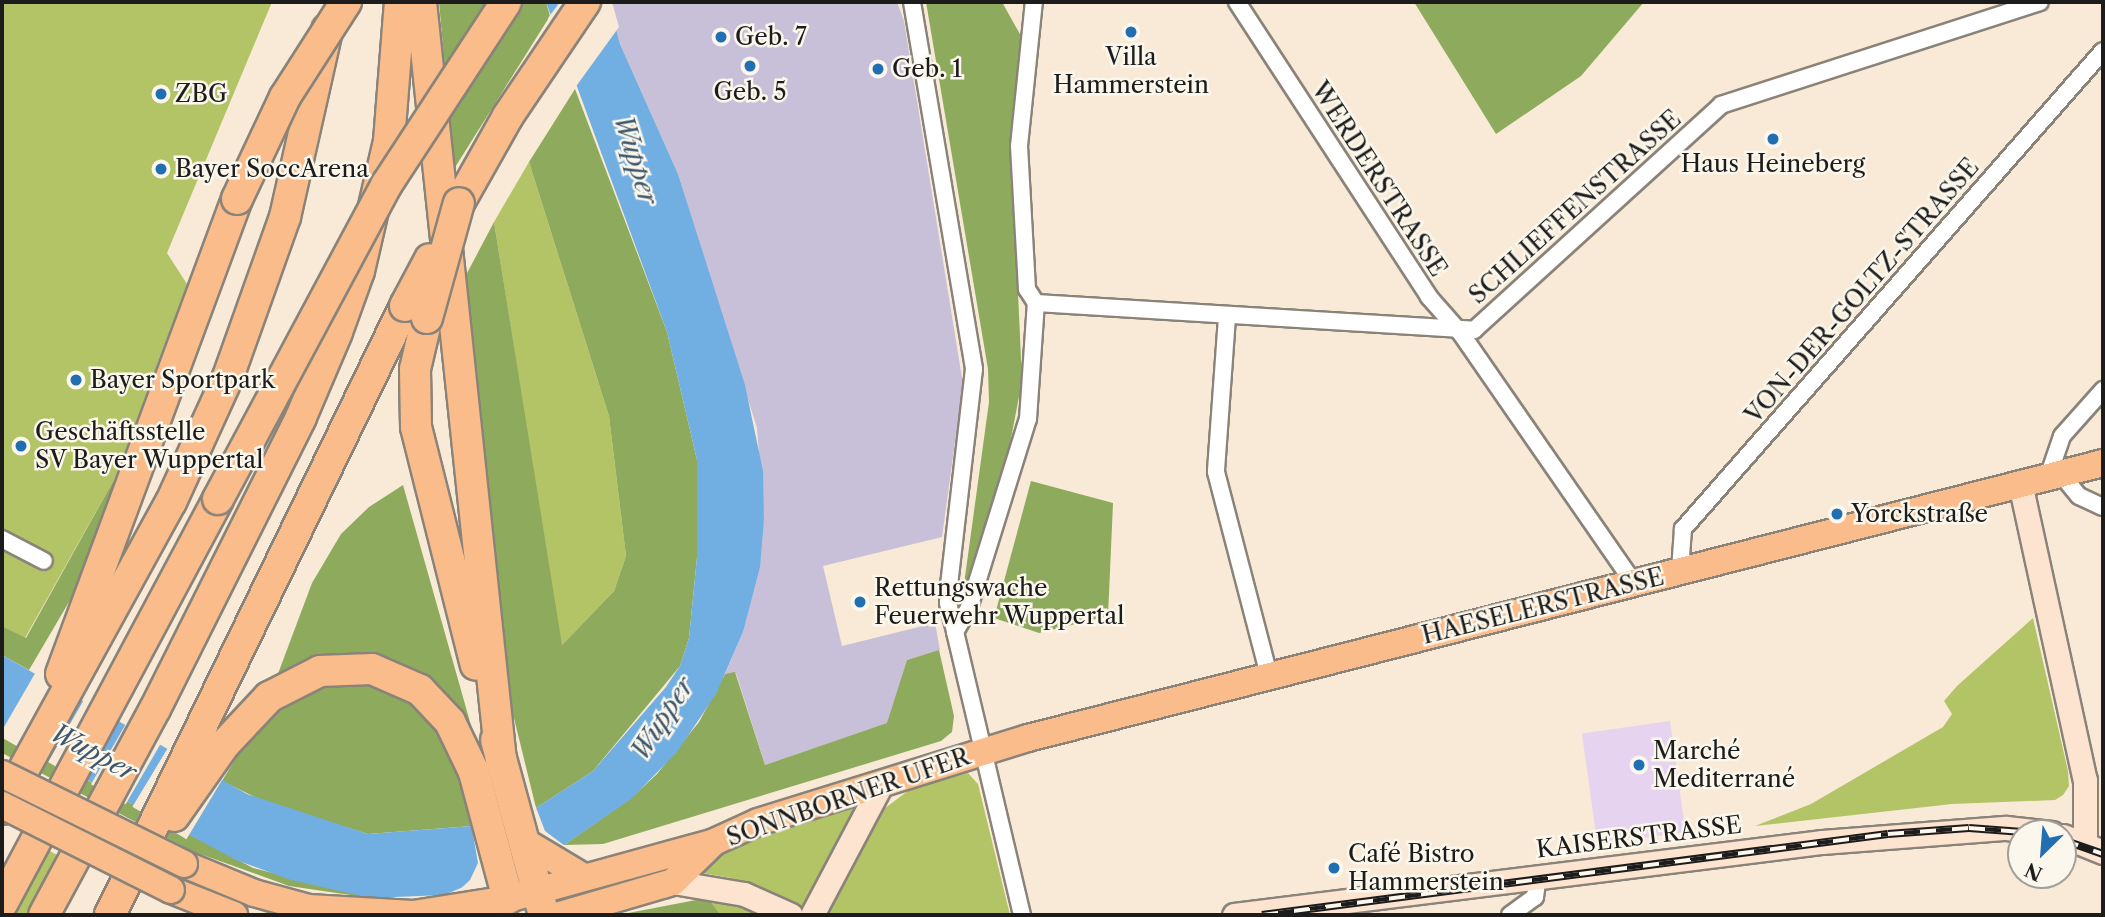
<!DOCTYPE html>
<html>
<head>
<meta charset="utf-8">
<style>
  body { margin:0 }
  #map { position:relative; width:2105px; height:917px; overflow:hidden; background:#f8ead6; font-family:"Libre Caslon Text",serif }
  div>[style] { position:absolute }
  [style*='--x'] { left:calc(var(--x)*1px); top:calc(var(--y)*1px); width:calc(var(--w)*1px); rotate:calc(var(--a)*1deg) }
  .built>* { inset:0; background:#e6d3f0; transform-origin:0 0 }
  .industrial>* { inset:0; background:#c8c0d8 }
  .green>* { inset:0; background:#b3c467 }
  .forest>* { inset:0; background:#8eaa5c }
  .water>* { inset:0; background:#71afe3 }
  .pier>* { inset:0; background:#f8ead6; transform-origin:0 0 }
  .roads { filter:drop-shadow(2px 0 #8a8379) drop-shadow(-2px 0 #8a8379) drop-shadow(0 2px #8a8379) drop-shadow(0 -2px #8a8379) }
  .street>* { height:16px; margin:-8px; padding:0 8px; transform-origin:8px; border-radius:8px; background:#fff }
  .secondary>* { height:23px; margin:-11.5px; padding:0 11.5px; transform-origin:11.5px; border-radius:11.5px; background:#fde4d0 }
  .primary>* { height:26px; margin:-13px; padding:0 13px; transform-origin:13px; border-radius:13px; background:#f9bc8a }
  .highway>* { height:30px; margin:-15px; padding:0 15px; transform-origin:15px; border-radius:15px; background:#f9bc8a }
  .rail>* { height:8px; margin-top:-4px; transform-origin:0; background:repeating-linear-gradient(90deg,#fbf7ec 0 16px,#1c1c1c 0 32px); box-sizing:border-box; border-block:2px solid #1c1c1c }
  .bridges { filter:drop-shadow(2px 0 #8a8379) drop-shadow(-2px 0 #8a8379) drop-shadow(0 2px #8a8379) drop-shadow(0 -2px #8a8379) }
  .primary-bridge>* { height:26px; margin:-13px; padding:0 13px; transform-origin:13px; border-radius:13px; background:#f9bc8a }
  .highway-bridge>* { height:30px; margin:-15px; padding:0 15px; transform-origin:15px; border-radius:15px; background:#f9bc8a }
  .dots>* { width:19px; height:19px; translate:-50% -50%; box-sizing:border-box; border:4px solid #fbf7ec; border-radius:50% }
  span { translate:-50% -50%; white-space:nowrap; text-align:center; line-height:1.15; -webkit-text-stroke:5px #fbf7ec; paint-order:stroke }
  .poi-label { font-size:24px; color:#1c1c1c }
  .left { translate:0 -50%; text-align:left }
  .street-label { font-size:24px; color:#1c1c1c }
  .water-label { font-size:26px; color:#3e576c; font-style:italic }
  .frame { position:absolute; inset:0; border:4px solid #1c1c1c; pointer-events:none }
  .north { position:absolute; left:2007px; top:819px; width:70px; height:70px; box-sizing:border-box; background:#fbf7ec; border:2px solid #a29f99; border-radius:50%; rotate:205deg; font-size:19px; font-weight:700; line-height:28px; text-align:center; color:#1c1c1c }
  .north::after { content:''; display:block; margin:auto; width:24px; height:32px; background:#1f6fb2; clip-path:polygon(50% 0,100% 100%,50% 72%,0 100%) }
</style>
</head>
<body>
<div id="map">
  <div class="built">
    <div style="left:1670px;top:721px;width:112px;height:89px;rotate:82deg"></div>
  </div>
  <div class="industrial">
    <div style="clip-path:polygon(609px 2px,897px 2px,904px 21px,963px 384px,942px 537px,823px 566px,842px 646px,935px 623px,940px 650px,907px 660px,888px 723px,765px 765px,736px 673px,725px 674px,743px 632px,764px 519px,757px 428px,678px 174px,620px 44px)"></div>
  </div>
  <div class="green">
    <div style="clip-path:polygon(2px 2px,272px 2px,167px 253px,187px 284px,116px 476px,25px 638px,2px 626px)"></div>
    <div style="clip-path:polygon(529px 162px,609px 416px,626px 556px,614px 591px,561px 646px,494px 222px)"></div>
    <div style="clip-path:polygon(2033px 618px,2068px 771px,2069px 786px,2063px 795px,2055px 800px,1952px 804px,1755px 826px,1811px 804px,1943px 727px,1952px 714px,1944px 701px,1957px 686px)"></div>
    <div style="clip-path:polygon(968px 773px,978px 784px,1010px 915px,830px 915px,829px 902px,881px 811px,912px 788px)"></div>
    <div style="clip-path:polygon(856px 804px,859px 805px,803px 911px,731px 878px,690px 871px,760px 834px)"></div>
    <div style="clip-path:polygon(46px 849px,59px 856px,26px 915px,11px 915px)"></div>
    <div style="clip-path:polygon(184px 879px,244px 900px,301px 915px,272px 915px,183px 883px)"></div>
    <div style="clip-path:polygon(716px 896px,726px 898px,767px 915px,721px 915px,710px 901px)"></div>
  </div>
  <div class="forest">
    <div style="clip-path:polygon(439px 2px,546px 2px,550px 16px,454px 169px)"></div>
    <div style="clip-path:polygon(926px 2px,1002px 2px,1021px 36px,1012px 159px,1022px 381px,1008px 454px,961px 606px,989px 402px,988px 369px)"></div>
    <div style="clip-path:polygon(1414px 2px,1644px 2px,1581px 76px,1496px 134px)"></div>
    <div style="clip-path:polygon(575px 89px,667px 332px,697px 460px,697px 557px,689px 638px,680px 666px,593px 771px,536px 808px,513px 714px,465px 277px,494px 222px,562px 645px,614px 591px,626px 556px,609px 416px,529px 162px)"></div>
    <div style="clip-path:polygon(116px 476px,76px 590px,29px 670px,2px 655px,2px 626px,26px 638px)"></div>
    <div style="clip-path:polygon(1031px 481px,1113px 503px,1108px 616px,1039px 633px,994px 618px)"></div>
    <div style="clip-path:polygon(403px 485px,476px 743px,466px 725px,321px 659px,276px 679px,312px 583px,341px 534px,369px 507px)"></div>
    <div style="clip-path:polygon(939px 650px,954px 716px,952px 732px,941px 741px,603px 844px,564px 845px,630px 799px,657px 774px,699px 722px,725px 674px,735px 672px,765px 765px,887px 723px,907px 660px)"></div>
    <div style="clip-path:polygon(366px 680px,405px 694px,433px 718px,459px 778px,472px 826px,368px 834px,263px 801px,222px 781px,239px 753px,235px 750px,284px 701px,317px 684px)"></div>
    <div style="clip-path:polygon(2px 735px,253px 868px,371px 898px,289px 886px,192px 851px,2px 753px)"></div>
    <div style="clip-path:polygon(696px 900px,710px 901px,721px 915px,618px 915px)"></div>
  </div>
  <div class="water">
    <div style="clip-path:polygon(546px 2px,609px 2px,620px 44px,678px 174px,745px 385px,763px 471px,764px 519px,760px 567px,743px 632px,716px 694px,677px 752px,631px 799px,564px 845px,444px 895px,371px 898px,291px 880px,236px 860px,2px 734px,2px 655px,247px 794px,368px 834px,472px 826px,536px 808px,593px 771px,666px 687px,680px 666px,689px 638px,697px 557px,697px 460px,667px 332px)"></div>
  </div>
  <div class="pier">
    <div style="clip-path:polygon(560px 2px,612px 2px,619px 27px,572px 92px,548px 18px)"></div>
    <div style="left:37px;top:670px;width:50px;height:76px;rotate:30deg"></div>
    <div style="left:85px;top:698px;width:39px;height:74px;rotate:30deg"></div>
    <div style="left:127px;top:722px;width:40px;height:72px;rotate:30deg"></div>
    <div style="left:169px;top:746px;width:63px;height:71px;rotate:31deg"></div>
    <div style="clip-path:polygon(535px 805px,545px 831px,565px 846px,457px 892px,470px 880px,478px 863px,471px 823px)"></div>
  </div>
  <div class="roads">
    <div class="street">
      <div style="--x:912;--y:2;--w:372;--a:80.4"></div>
      <div style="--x:974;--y:369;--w:216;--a:96.6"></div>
      <div style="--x:949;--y:584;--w:19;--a:93"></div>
      <div style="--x:948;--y:603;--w:30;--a:76"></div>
      <div style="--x:1237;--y:2;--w:352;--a:56.9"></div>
      <div style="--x:1429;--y:297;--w:47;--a:48.5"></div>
      <div style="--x:1460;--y:332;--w:305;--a:55.3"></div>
      <div style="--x:1036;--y:303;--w:439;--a:3.5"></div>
      <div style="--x:1474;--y:330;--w:334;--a:-42.3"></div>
      <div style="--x:1721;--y:105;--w:335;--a:-17.9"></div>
      <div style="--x:1227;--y:317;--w:155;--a:94.1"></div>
      <div style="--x:1216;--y:472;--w:210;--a:75.4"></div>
      <div style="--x:2061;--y:474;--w:28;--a:51"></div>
      <div style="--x:2079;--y:496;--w:26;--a:25"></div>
      <div style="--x:2048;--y:477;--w:43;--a:-71.1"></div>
      <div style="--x:2062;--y:436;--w:62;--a:-48.3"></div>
      <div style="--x:2;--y:539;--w:47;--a:27.6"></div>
      <div style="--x:1680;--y:570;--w:41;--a:-85.8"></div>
      <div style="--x:1683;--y:529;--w:636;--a:-48.7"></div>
      <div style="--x:1022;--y:915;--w:291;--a:-103.3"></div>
      <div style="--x:955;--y:632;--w:28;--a:-60"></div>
      <div style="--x:969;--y:608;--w:198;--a:-72.7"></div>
      <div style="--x:1028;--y:419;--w:116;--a:-86.1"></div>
      <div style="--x:1036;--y:303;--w:17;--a:-123"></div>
      <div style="--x:1027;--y:289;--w:143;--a:-93.2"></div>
      <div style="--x:1019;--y:146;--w:145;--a:-84.1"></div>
      <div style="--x:1510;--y:915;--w:31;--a:-36"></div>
      <div style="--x:1535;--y:897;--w:22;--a:-82"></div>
    </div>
    <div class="secondary">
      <div style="--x:2020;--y:483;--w:304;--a:77.7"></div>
      <div style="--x:2085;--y:780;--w:61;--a:90"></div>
      <div style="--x:2063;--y:836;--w:43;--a:21.8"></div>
      <div style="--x:673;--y:882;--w:72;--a:9.6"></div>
      <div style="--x:744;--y:894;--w:51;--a:24.1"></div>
      <div style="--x:812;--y:915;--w:149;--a:-62.1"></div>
      <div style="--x:1234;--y:915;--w:593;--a:-7.08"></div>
      <div style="--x:1822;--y:842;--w:185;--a:-4.4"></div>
      <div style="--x:2006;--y:828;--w:46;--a:6.2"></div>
    </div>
    <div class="primary">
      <div style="--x:522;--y:840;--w:70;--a:31"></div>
      <div style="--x:184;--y:864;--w:76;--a:22.5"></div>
      <div style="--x:254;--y:893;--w:57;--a:15.3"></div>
      <div style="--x:309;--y:908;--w:104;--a:3.3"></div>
      <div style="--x:413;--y:914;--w:96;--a:-9"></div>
      <div style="--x:508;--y:899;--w:212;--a:-15.4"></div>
      <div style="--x:171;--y:890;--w:68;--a:21.6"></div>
      <div style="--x:560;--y:915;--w:118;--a:-16.3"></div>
      <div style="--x:673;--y:882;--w:57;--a:-44.3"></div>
      <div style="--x:714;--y:842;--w:48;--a:-24.4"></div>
      <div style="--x:758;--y:822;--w:283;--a:-17.3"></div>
      <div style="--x:1028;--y:738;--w:1110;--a:-14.35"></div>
    </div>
    <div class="highway">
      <div style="--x:421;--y:2;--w:762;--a:83.98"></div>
      <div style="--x:459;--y:203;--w:100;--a:-60.6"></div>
      <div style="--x:508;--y:116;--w:138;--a:-56"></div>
      <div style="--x:427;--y:318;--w:52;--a:103.2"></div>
      <div style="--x:415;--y:369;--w:58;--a:89"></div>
      <div style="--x:416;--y:427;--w:245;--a:75.9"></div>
      <div style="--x:61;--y:674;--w:507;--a:-69.67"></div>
      <div style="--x:496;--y:740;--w:181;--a:74.7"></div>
      <div style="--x:2;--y:809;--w:350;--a:-61.2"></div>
      <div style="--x:171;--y:502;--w:137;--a:-65.5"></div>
      <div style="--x:228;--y:377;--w:170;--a:-70.4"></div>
      <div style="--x:285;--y:217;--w:192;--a:-77.3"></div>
      <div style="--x:174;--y:816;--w:87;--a:-54.8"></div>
      <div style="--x:224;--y:745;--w:66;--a:-46.8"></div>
      <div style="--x:269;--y:697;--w:57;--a:-27"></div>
      <div style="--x:320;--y:671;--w:52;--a:-2.2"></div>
      <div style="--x:372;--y:669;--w:52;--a:23.6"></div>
      <div style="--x:420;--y:690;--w:44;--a:46.8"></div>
      <div style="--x:450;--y:722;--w:55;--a:64.4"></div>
      <div style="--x:474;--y:772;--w:131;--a:75"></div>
      <div style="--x:2;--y:904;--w:459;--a:-61.9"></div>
      <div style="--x:44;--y:915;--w:234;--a:-61.7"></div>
      <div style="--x:155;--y:709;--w:326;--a:-63.4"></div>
      <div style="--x:301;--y:417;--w:92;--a:-67"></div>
      <div style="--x:337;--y:332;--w:65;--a:-70.2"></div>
      <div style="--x:359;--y:271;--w:133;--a:-77"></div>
      <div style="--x:389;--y:141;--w:139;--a:-85.5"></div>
      <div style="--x:110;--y:915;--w:677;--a:-64.15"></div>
    </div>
  </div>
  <div class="rail">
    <div style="--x:2063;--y:840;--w:42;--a:19.3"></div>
    <div style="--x:1262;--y:915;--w:631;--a:-7.37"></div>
    <div style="--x:1888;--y:834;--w:81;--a:-4.2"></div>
    <div style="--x:1969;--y:828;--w:67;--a:4.3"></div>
  </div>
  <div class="bridges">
    <div class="primary-bridge">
      <div style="--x:2;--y:774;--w:203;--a:26.3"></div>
      <div style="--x:2;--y:805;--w:189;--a:26.7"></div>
    </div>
    <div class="highway-bridge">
      <div style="--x:237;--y:199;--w:113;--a:-64.8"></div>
      <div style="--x:285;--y:97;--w:113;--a:-57.3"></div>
      <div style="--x:405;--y:306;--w:53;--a:-62"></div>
      <div style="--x:427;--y:318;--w:119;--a:-74.5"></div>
      <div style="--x:218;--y:499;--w:357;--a:-61.8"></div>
      <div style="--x:387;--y:184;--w:217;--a:-56.8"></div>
    </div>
  </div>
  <div class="dots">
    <div style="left:1131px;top:32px;background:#1f6fb2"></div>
    <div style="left:721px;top:37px;background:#1f6fb2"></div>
    <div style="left:750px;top:66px;background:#1f6fb2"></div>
    <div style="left:878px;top:69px;background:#1f6fb2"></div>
    <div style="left:161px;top:94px;background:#1f6fb2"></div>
    <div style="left:1773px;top:139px;background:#1f6fb2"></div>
    <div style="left:161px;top:169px;background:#1f6fb2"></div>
    <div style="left:76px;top:380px;background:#1f6fb2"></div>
    <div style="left:21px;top:446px;background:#1f6fb2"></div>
    <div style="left:1837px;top:514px;background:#1f6fb2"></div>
    <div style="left:860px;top:602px;background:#1f6fb2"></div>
    <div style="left:1639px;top:765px;background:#1f6fb2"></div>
    <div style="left:1334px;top:868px;background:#1f6fb2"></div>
  </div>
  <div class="poi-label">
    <span class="left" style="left:735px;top:37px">Geb. 7</span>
    <span style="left:1131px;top:71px">Villa<br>Hammerstein</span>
    <span class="left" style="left:892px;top:69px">Geb. 1</span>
    <span style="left:750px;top:92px">Geb. 5</span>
    <span class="left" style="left:175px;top:94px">ZBG</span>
    <span style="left:1773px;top:164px">Haus Heineberg</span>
    <span class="left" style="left:175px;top:169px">Bayer SoccArena</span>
    <span class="left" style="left:90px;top:380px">Bayer Sportpark</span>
    <span class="left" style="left:35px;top:446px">Geschäftsstelle<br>SV Bayer Wuppertal</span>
    <span class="left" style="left:1851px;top:514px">Yorckstraße</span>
    <span class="left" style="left:874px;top:602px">Rettungswache<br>Feuerwehr Wuppertal</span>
    <span class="left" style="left:1653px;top:765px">Marché<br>Mediterrané</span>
    <span class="left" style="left:1348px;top:868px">Café Bistro<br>Hammerstein</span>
  </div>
  <div class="street-label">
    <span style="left:1379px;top:179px;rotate:57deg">WERDERSTRASSE</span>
    <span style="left:1575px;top:207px;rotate:-42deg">SCHLIEFFENSTRASSE</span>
    <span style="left:1862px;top:291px;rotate:-49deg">VON-DER-GOLTZ-STRASSE</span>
    <span style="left:1543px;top:606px;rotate:-14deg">HAESELERSTRASSE</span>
    <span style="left:848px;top:797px;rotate:-19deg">SONNBORNER UFER</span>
    <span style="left:1639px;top:837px;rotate:-7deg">KAISERSTRASSE</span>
  </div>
  <div class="water-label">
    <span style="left:635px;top:160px;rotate:73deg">Wupper</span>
    <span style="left:663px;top:719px;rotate:-57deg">Wupper</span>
    <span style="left:93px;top:753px;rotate:28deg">Wupper</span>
  </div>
  <div class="frame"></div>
  <div class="north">N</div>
</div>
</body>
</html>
